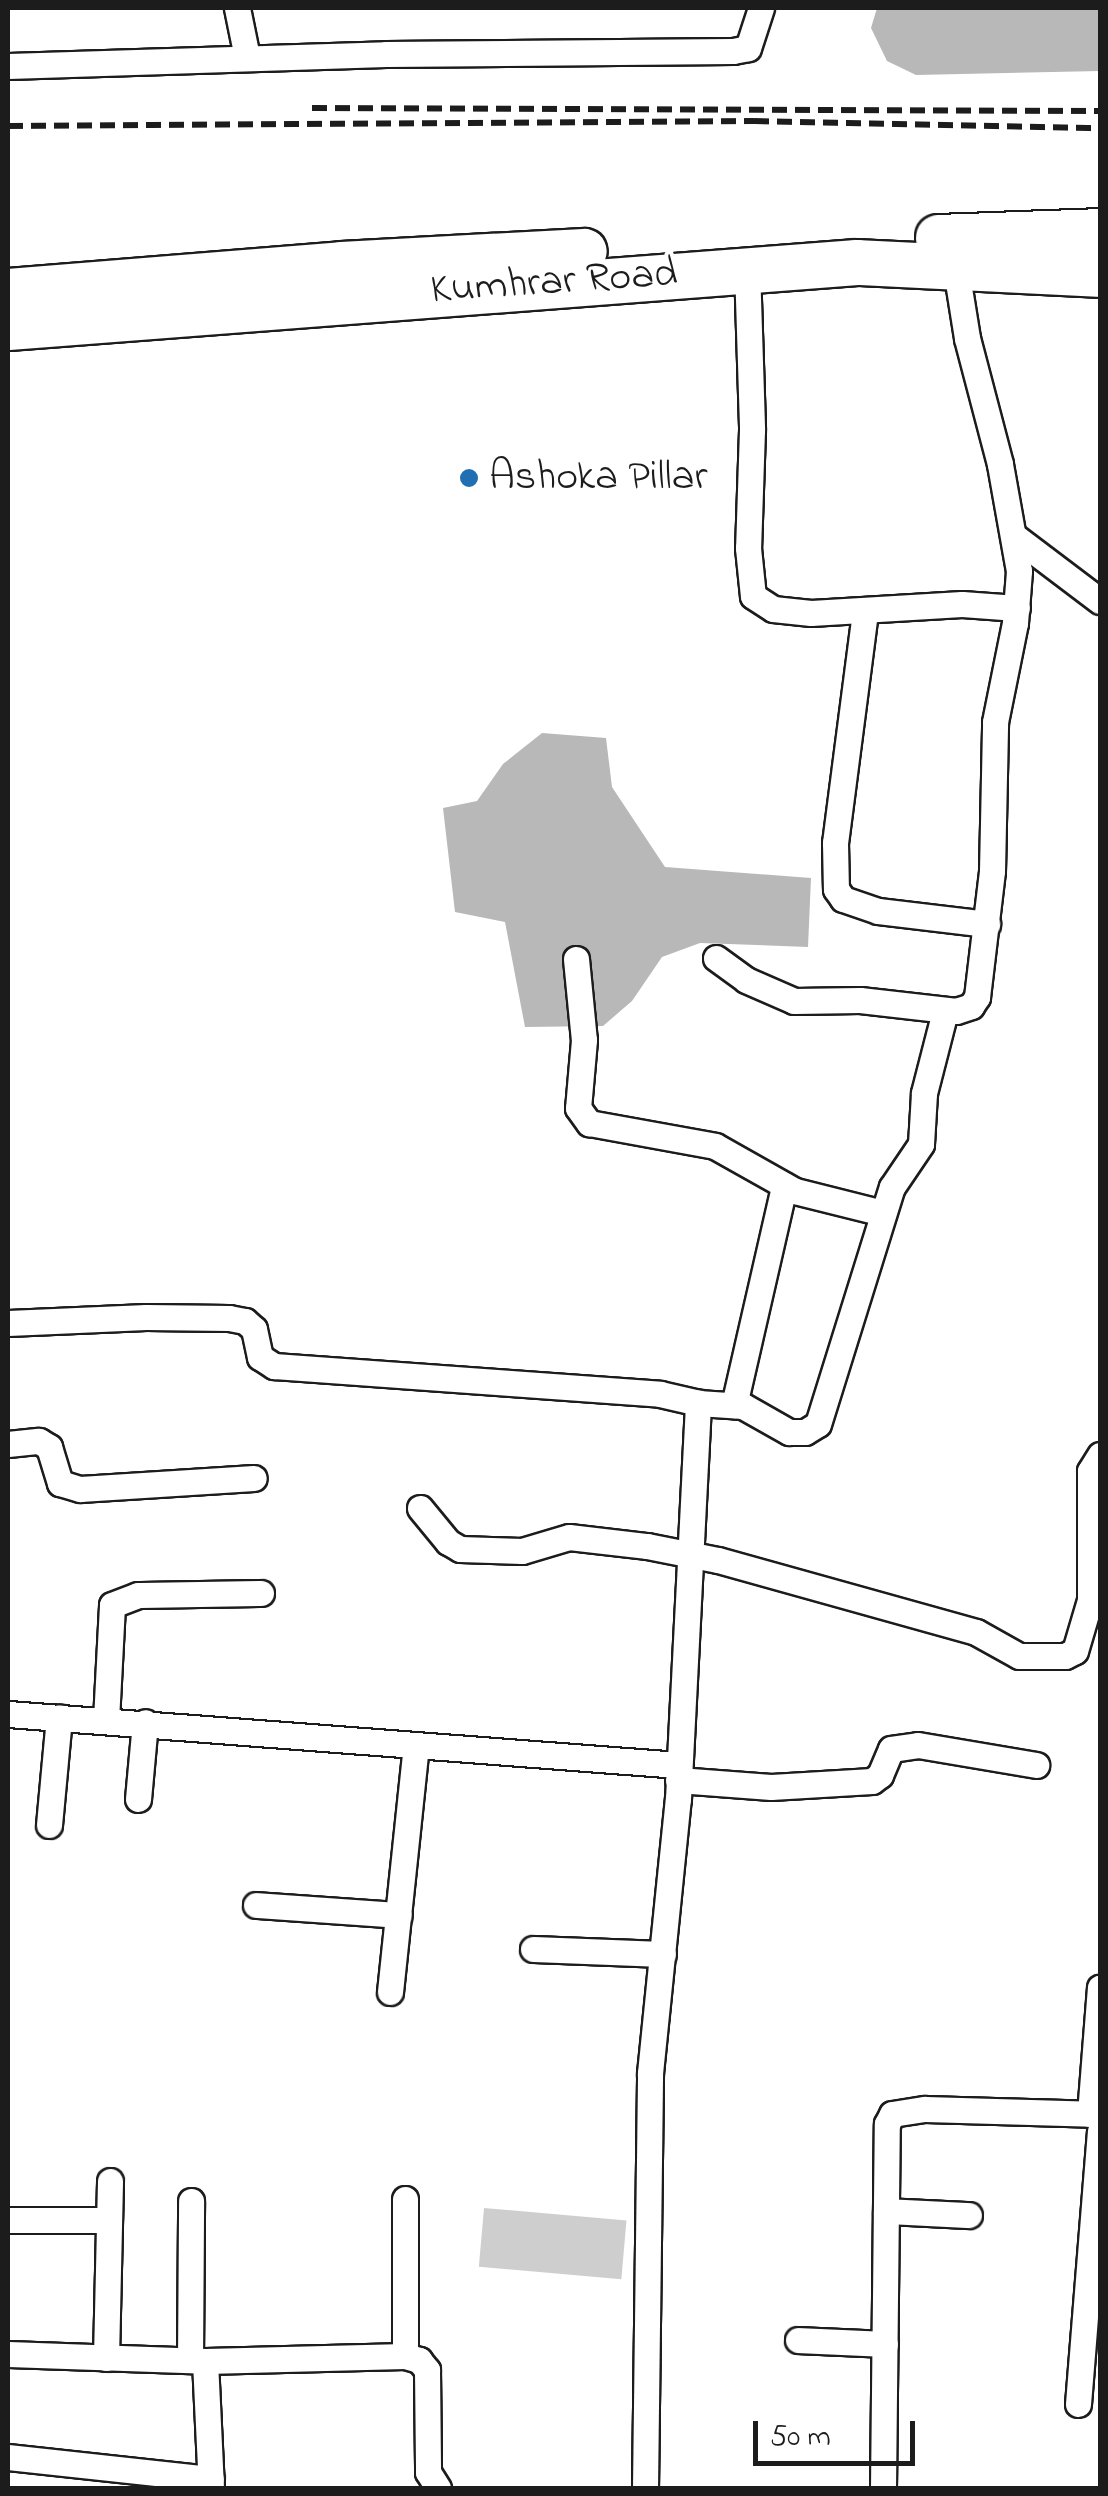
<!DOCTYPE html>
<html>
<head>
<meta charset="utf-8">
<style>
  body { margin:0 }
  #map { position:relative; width:1108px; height:2496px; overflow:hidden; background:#fff; font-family:"Indie Flower",sans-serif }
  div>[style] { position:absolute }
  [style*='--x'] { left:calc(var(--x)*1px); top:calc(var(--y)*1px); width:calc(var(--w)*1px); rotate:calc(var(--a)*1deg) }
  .water>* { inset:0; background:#b8b8b8 }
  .building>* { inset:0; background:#cecece; transform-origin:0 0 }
  .roads { filter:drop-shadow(2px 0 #1c1c1c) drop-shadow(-2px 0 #1c1c1c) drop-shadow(0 2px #1c1c1c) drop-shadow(0 -2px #1c1c1c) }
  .street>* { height:25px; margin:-12.5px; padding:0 12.5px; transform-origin:12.5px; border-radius:12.5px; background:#fff }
  .highway>* { height:45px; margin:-22.5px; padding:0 22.5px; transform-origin:22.5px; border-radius:22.5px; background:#fff }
  .rail>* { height:6px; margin-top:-3px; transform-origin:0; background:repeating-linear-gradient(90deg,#1c1c1c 0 15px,transparent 0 23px) }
  .dots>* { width:28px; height:28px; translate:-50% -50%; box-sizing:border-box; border:5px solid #fff; border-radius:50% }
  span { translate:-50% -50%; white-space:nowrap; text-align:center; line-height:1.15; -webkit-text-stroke:8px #fff; paint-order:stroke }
  .street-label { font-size:42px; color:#1c1c1c }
  .poi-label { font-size:42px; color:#1c1c1c }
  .left { translate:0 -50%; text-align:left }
  .frame { position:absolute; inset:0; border:10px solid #1c1c1c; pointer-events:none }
  .scale { position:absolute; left:753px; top:2421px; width:162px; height:45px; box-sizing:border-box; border:5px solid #1c1c1c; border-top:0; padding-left:12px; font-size:30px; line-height:35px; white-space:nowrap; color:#1c1c1c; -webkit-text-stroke:8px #fff; paint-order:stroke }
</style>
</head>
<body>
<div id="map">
  <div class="water">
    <div style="clip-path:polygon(877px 8px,1100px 8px,1100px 71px,916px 75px,887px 61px,871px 28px)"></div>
    <div style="clip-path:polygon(542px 733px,606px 738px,612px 787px,665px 867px,811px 878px,808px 947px,700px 943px,662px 957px,632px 1001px,603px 1026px,525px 1027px,505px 922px,455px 912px,443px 808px,477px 801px,503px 764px)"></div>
  </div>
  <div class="building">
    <div style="left:484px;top:2208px;width:143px;height:59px;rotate:5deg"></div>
  </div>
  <div class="roads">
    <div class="street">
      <div style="--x:237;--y:8;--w:50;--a:78.5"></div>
      <div style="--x:8;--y:66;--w:378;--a:-1.8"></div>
      <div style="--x:386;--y:54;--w:347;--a:-0.5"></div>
      <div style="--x:733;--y:51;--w:15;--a:-11"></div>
      <div style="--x:748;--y:48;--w:42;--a:-72"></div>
      <div style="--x:747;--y:267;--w:163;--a:88.2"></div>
      <div style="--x:752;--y:430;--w:118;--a:91.9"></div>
      <div style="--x:748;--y:548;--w:48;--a:84.1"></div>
      <div style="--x:753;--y:596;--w:24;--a:33"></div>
      <div style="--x:773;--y:609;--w:38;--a:6"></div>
      <div style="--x:811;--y:613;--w:151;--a:-3.4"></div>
      <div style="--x:962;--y:604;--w:55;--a:4.2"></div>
      <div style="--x:1014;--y:536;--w:108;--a:37.1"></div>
      <div style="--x:865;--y:612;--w:233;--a:97.4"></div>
      <div style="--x:835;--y:843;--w:46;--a:88.8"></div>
      <div style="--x:836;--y:889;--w:12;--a:55"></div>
      <div style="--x:843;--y:899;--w:37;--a:19"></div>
      <div style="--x:878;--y:911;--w:110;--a:6.8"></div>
      <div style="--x:716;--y:958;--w:37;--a:36"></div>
      <div style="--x:746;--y:980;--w:52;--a:23.6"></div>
      <div style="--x:794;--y:1001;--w:66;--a:-0.9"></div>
      <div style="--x:860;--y:1000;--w:97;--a:6.5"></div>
      <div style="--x:956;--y:1011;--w:16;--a:-18"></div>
      <div style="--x:971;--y:1006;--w:11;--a:-56"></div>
      <div style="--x:977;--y:997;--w:127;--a:-83.2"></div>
      <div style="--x:992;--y:871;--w:149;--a:-88.8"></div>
      <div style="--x:995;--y:722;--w:101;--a:-78.6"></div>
      <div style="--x:1015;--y:623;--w:52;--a:-85.6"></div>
      <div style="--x:1019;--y:571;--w:109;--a:-100.1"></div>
      <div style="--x:1000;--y:464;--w:130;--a:-104.7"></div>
      <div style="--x:967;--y:338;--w:76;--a:-99.1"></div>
      <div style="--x:576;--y:959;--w:81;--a:84.4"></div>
      <div style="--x:584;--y:1040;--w:68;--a:95"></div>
      <div style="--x:578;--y:1108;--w:19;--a:54"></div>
      <div style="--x:589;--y:1123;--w:128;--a:10.3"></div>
      <div style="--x:715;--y:1146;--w:92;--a:29.4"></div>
      <div style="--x:795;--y:1191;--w:91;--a:14"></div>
      <div style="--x:8;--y:1323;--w:138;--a:-2.5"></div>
      <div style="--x:146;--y:1317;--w:83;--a:0.7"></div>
      <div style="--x:229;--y:1318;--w:16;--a:11"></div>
      <div style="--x:245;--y:1321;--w:12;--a:42"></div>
      <div style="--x:254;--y:1329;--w:29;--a:78"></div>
      <div style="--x:260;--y:1357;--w:17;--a:33"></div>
      <div style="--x:274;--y:1366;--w:387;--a:4.1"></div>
      <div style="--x:660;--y:1394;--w:39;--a:13"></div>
      <div style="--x:734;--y:1405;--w:225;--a:-77.1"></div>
      <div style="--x:8;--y:1444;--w:31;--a:-6"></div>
      <div style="--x:39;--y:1441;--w:12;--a:31"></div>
      <div style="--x:49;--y:1447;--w:38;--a:73"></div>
      <div style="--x:60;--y:1483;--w:21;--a:17"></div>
      <div style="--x:80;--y:1489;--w:174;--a:-3.6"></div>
      <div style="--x:420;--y:1508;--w:44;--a:50.5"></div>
      <div style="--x:448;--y:1542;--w:14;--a:30"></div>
      <div style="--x:460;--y:1549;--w:62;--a:1.8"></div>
      <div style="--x:522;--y:1551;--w:49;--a:-16.6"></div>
      <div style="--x:569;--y:1537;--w:79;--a:6.6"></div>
      <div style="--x:647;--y:1546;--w:72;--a:11.2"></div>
      <div style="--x:718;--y:1560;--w:268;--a:15.6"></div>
      <div style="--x:976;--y:1632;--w:49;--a:29.2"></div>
      <div style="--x:1019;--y:1656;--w:46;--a:0"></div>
      <div style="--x:1065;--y:1656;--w:11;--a:-27"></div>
      <div style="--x:1075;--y:1651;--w:53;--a:-73.6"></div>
      <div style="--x:1090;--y:1600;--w:129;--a:-90"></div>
      <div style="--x:1090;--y:1471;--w:19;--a:-58"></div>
      <div style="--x:8;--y:1714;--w:673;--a:4.35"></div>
      <div style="--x:106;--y:1720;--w:115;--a:-87"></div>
      <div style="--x:112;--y:1605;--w:28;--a:-21"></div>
      <div style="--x:138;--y:1595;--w:123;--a:-0.9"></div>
      <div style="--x:678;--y:1780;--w:93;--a:4.3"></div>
      <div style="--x:771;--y:1787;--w:101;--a:-3.4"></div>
      <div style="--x:872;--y:1781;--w:10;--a:-37"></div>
      <div style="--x:880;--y:1775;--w:28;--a:-67"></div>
      <div style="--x:891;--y:1749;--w:27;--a:-8"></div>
      <div style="--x:918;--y:1745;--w:120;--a:9.6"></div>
      <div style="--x:138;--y:1799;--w:77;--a:-84.8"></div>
      <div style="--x:49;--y:1825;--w:108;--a:-84.7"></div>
      <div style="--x:256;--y:1905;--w:143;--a:4"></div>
      <div style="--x:533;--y:1949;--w:130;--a:2.2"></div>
      <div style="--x:390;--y:1992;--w:248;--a:-84"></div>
      <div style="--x:1090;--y:2114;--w:127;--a:-85.5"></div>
      <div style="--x:405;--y:2199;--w:157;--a:90"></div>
      <div style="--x:886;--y:2211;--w:83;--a:2.8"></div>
      <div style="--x:8;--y:2220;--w:101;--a:0"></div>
      <div style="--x:798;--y:2340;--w:87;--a:2.6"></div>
      <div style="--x:8;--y:2354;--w:197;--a:2"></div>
      <div style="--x:205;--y:2361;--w:200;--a:-1.4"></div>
      <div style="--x:405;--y:2356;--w:15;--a:16"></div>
      <div style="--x:419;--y:2360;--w:13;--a:51"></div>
      <div style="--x:427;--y:2370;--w:102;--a:89.4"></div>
      <div style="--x:428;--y:2472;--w:19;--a:58"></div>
      <div style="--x:106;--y:2358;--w:177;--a:-88.7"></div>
      <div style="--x:190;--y:2360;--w:159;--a:-89.6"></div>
      <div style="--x:205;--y:2361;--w:127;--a:87.3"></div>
      <div style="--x:1078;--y:2404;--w:273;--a:-85.4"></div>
      <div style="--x:8;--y:2457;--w:204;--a:6.2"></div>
      <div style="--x:645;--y:2488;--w:415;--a:-89.3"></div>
      <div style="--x:650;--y:2073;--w:275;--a:-84.2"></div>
      <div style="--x:678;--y:1799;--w:397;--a:-87.1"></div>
      <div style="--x:698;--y:1403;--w:45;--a:3.8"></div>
      <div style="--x:743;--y:1406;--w:53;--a:29.5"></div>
      <div style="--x:789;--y:1432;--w:16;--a:0"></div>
      <div style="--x:805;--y:1432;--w:15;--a:-32"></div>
      <div style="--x:818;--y:1424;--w:248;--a:-72.7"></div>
      <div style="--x:892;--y:1187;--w:52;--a:-56"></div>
      <div style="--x:921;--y:1144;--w:51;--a:-86.6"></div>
      <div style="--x:924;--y:1093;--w:85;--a:-75.6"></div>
      <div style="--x:883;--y:2488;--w:364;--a:-89.4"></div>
      <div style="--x:887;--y:2124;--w:11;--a:-63"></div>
      <div style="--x:892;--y:2114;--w:33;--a:-9"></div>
      <div style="--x:925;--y:2109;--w:175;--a:1.6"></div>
    </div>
    <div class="highway">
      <div style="--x:938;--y:237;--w:162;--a:-2.1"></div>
      <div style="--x:8;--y:291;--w:334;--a:-4.6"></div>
      <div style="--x:341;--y:264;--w:243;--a:-3.1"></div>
      <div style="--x:8;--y:327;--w:851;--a:-4.38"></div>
      <div style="--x:857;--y:262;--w:243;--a:2.8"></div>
    </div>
  </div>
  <div class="rail">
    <div style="--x:312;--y:108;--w:788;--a:0.22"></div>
    <div style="--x:8;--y:126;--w:746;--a:-0.38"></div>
    <div style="--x:754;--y:121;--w:346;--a:1.2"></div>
  </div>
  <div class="dots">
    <div style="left:469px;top:478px;background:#1f6fb2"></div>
  </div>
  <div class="street-label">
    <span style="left:554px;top:283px;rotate:-4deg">Kumhrar Road</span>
  </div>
  <div class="poi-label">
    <span class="left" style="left:489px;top:478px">Ashoka Pillar</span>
  </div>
  <div class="frame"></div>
  <div class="scale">50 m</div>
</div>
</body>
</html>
